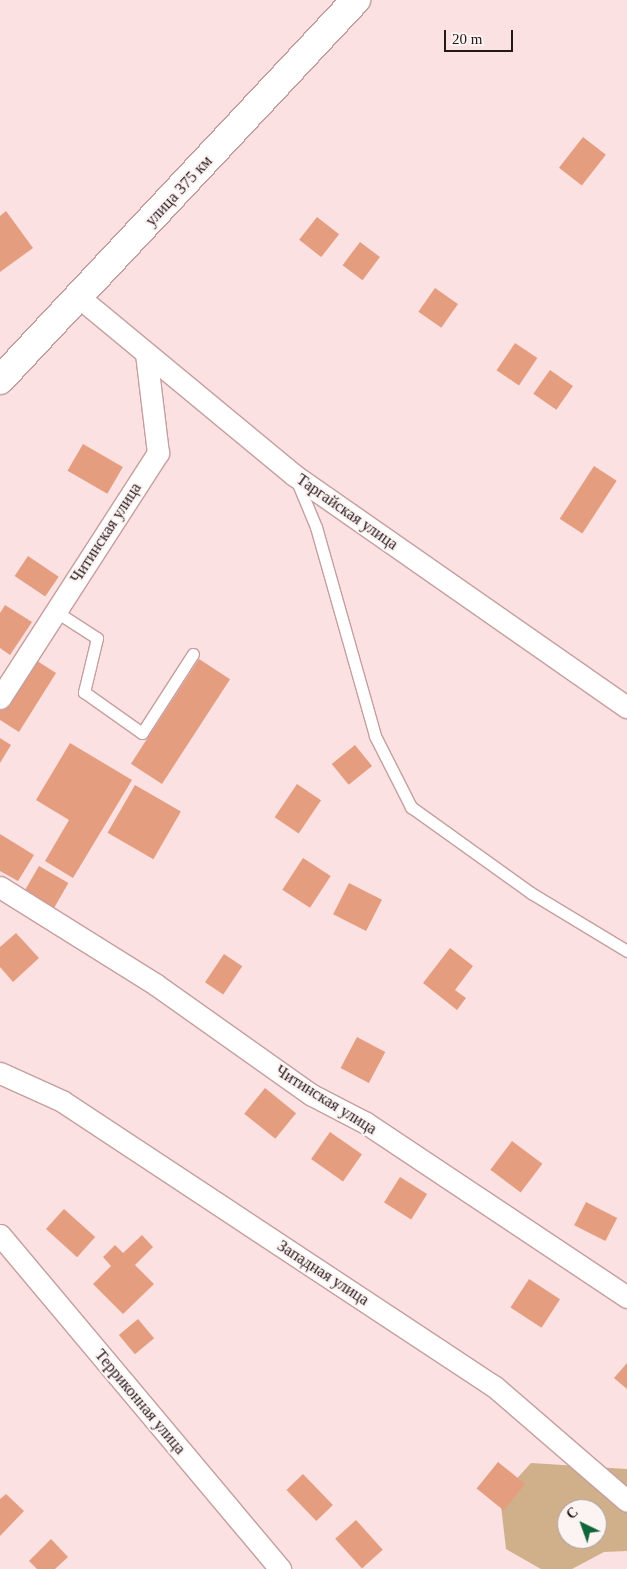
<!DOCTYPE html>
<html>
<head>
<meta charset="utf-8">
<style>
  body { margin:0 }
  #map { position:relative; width:627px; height:1569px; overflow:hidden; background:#fbe1e1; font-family:"Times New Roman",serif }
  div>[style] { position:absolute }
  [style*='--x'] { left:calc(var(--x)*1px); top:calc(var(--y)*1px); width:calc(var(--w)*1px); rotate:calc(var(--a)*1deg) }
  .green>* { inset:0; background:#d0b08b }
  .building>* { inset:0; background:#e59d7f; transform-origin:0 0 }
  .roads { filter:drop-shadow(1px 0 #c69e9f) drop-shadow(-1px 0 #c69e9f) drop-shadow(0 1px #c69e9f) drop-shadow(0 -1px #c69e9f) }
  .service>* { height:11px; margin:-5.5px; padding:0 5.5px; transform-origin:5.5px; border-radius:5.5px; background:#fff }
  .minor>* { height:21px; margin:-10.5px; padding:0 10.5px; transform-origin:10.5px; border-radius:10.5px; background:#fff }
  .secondary>* { height:28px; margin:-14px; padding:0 14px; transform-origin:14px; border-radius:14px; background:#fff }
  span { translate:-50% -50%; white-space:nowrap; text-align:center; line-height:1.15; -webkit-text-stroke:4px #fcf3f3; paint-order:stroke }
  .street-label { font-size:16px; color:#261818 }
  .north { position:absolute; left:557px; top:1499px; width:50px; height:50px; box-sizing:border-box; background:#fcf3f3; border:1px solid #a69b9b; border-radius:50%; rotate:318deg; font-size:14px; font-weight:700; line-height:20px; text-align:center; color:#261818 }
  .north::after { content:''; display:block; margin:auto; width:18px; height:22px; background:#106638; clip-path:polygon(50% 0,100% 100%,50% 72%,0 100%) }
  .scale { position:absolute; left:444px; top:30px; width:69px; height:22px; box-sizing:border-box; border:2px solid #261818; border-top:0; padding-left:6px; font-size:15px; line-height:18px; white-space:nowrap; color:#261818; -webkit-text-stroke:4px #fcf3f3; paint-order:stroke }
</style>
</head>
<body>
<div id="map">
  <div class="green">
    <div style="clip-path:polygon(evenodd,531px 1463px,627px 1469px,627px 1551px,604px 1552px,572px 1569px,541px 1569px,506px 1549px,500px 1497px,531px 1463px,567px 1509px,597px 1509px,597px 1539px,567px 1539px,567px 1509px)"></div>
  </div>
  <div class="building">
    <div style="left:583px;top:137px;width:29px;height:39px;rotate:38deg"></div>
    <div style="clip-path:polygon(6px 211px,33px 248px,0 272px,0 216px)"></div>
    <div style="left:317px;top:217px;width:28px;height:29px;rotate:38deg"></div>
    <div style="left:360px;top:242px;width:25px;height:29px;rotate:37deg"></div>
    <div style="left:435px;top:288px;width:28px;height:29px;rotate:35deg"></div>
    <div style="left:515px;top:343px;width:27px;height:33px;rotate:34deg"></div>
    <div style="left:550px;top:370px;width:28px;height:29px;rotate:35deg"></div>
    <div style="left:83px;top:444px;width:46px;height:31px;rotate:30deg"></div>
    <div style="left:594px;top:466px;width:27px;height:63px;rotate:33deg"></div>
    <div style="left:28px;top:556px;width:37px;height:24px;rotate:34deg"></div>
    <div style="clip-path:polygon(5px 605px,32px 622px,10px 655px,0 648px,0 613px)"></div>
    <div style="clip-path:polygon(31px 657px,56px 673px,19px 732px,0 720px,0 706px)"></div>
    <div style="left:199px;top:659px;width:37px;height:125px;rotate:33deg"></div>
    <div style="clip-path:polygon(0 738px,11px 745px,0 763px)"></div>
    <div style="clip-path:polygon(70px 743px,132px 780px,73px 878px,45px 861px,69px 820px,36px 800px)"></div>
    <div style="left:355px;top:745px;width:27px;height:30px;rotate:51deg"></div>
    <div style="left:297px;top:784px;width:29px;height:40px;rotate:34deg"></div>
    <div style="left:135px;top:785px;width:53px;height:55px;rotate:30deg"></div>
    <div style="clip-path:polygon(0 834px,34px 855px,18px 881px,0 871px)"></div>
    <div style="left:303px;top:858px;width:33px;height:38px;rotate:33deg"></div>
    <div style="left:39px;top:866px;width:34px;height:31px;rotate:30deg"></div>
    <div style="left:349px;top:883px;width:37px;height:35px;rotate:27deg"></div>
    <div style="clip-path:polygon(16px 933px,39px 958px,13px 982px,0 967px,0 947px)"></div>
    <div style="clip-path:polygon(450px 948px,473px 966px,455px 990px,466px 998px,457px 1010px,423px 983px)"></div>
    <div style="left:224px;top:954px;width:22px;height:34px;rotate:34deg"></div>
    <div style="left:357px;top:1037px;width:32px;height:35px;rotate:28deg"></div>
    <div style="left:265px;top:1088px;width:40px;height:33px;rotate:39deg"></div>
    <div style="left:330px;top:1132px;width:39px;height:33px;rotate:35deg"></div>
    <div style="left:512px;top:1141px;width:38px;height:36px;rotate:37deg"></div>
    <div style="left:400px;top:1177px;width:32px;height:30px;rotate:32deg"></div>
    <div style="left:586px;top:1202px;width:35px;height:26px;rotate:27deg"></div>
    <div style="left:64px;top:1209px;width:42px;height:27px;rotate:42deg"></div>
    <div style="clip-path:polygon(142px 1235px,153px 1247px,135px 1265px,154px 1284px,123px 1314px,93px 1284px,111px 1266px,103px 1257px,115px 1245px,123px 1253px)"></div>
    <div style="left:529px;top:1279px;width:37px;height:34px;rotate:33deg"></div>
    <div style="left:138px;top:1319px;width:25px;height:25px;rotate:50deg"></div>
    <div style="clip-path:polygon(627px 1363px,627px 1389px,614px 1378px)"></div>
    <div style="left:498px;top:1462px;width:35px;height:34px;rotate:39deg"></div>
    <div style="left:303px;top:1474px;width:43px;height:23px;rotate:46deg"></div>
    <div style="clip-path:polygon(6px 1494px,24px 1511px,0 1536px,0 1499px)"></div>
    <div style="left:356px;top:1520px;width:40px;height:28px;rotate:48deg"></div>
    <div style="clip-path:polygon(51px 1539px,68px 1557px,55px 1569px,37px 1569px,29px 1561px)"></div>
  </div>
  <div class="roads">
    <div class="service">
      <div style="--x:296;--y:479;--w:52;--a:67.4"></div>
      <div style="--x:316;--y:527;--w:217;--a:74.2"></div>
      <div style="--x:375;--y:736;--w:80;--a:63.1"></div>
      <div style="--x:411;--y:807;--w:148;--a:35.6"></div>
      <div style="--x:531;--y:893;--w:112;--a:31.1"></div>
      <div style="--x:55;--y:611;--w:50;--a:32.7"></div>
      <div style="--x:97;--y:638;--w:56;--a:103.5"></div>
      <div style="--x:84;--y:692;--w:71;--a:35.3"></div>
      <div style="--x:142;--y:733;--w:94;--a:-57.2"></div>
    </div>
    <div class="minor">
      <div style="--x:80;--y:298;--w:278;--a:39.6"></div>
      <div style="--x:294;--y:475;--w:406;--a:34.9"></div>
      <div style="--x:0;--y:698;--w:292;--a:-57.2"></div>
      <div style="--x:158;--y:453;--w:100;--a:-96.9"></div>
      <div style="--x:0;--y:887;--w:183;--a:32"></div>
      <div style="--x:155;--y:984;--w:192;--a:35.3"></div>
      <div style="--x:312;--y:1095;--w:61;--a:27.4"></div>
      <div style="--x:366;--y:1123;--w:314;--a:33.7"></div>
      <div style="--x:0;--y:1073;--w:68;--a:24.3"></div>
      <div style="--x:62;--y:1101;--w:519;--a:33.45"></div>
      <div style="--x:495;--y:1387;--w:174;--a:40.8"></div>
      <div style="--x:0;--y:1235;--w:436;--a:50"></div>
    </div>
    <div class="secondary">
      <div style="--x:0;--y:380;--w:521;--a:-46.87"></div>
    </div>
  </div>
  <div class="street-label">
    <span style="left:179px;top:191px;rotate:-47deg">улица 375 км</span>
    <span style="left:347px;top:512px;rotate:35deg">Таргайская улица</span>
    <span style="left:106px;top:533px;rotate:-57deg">Читинская улица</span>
    <span style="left:326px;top:1100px;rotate:32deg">Читинская улица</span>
    <span style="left:323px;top:1273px;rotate:33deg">Западная улица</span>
    <span style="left:140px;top:1402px;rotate:50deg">Терриконная улица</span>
  </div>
  <div class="north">С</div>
  <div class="scale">20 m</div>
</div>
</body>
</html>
